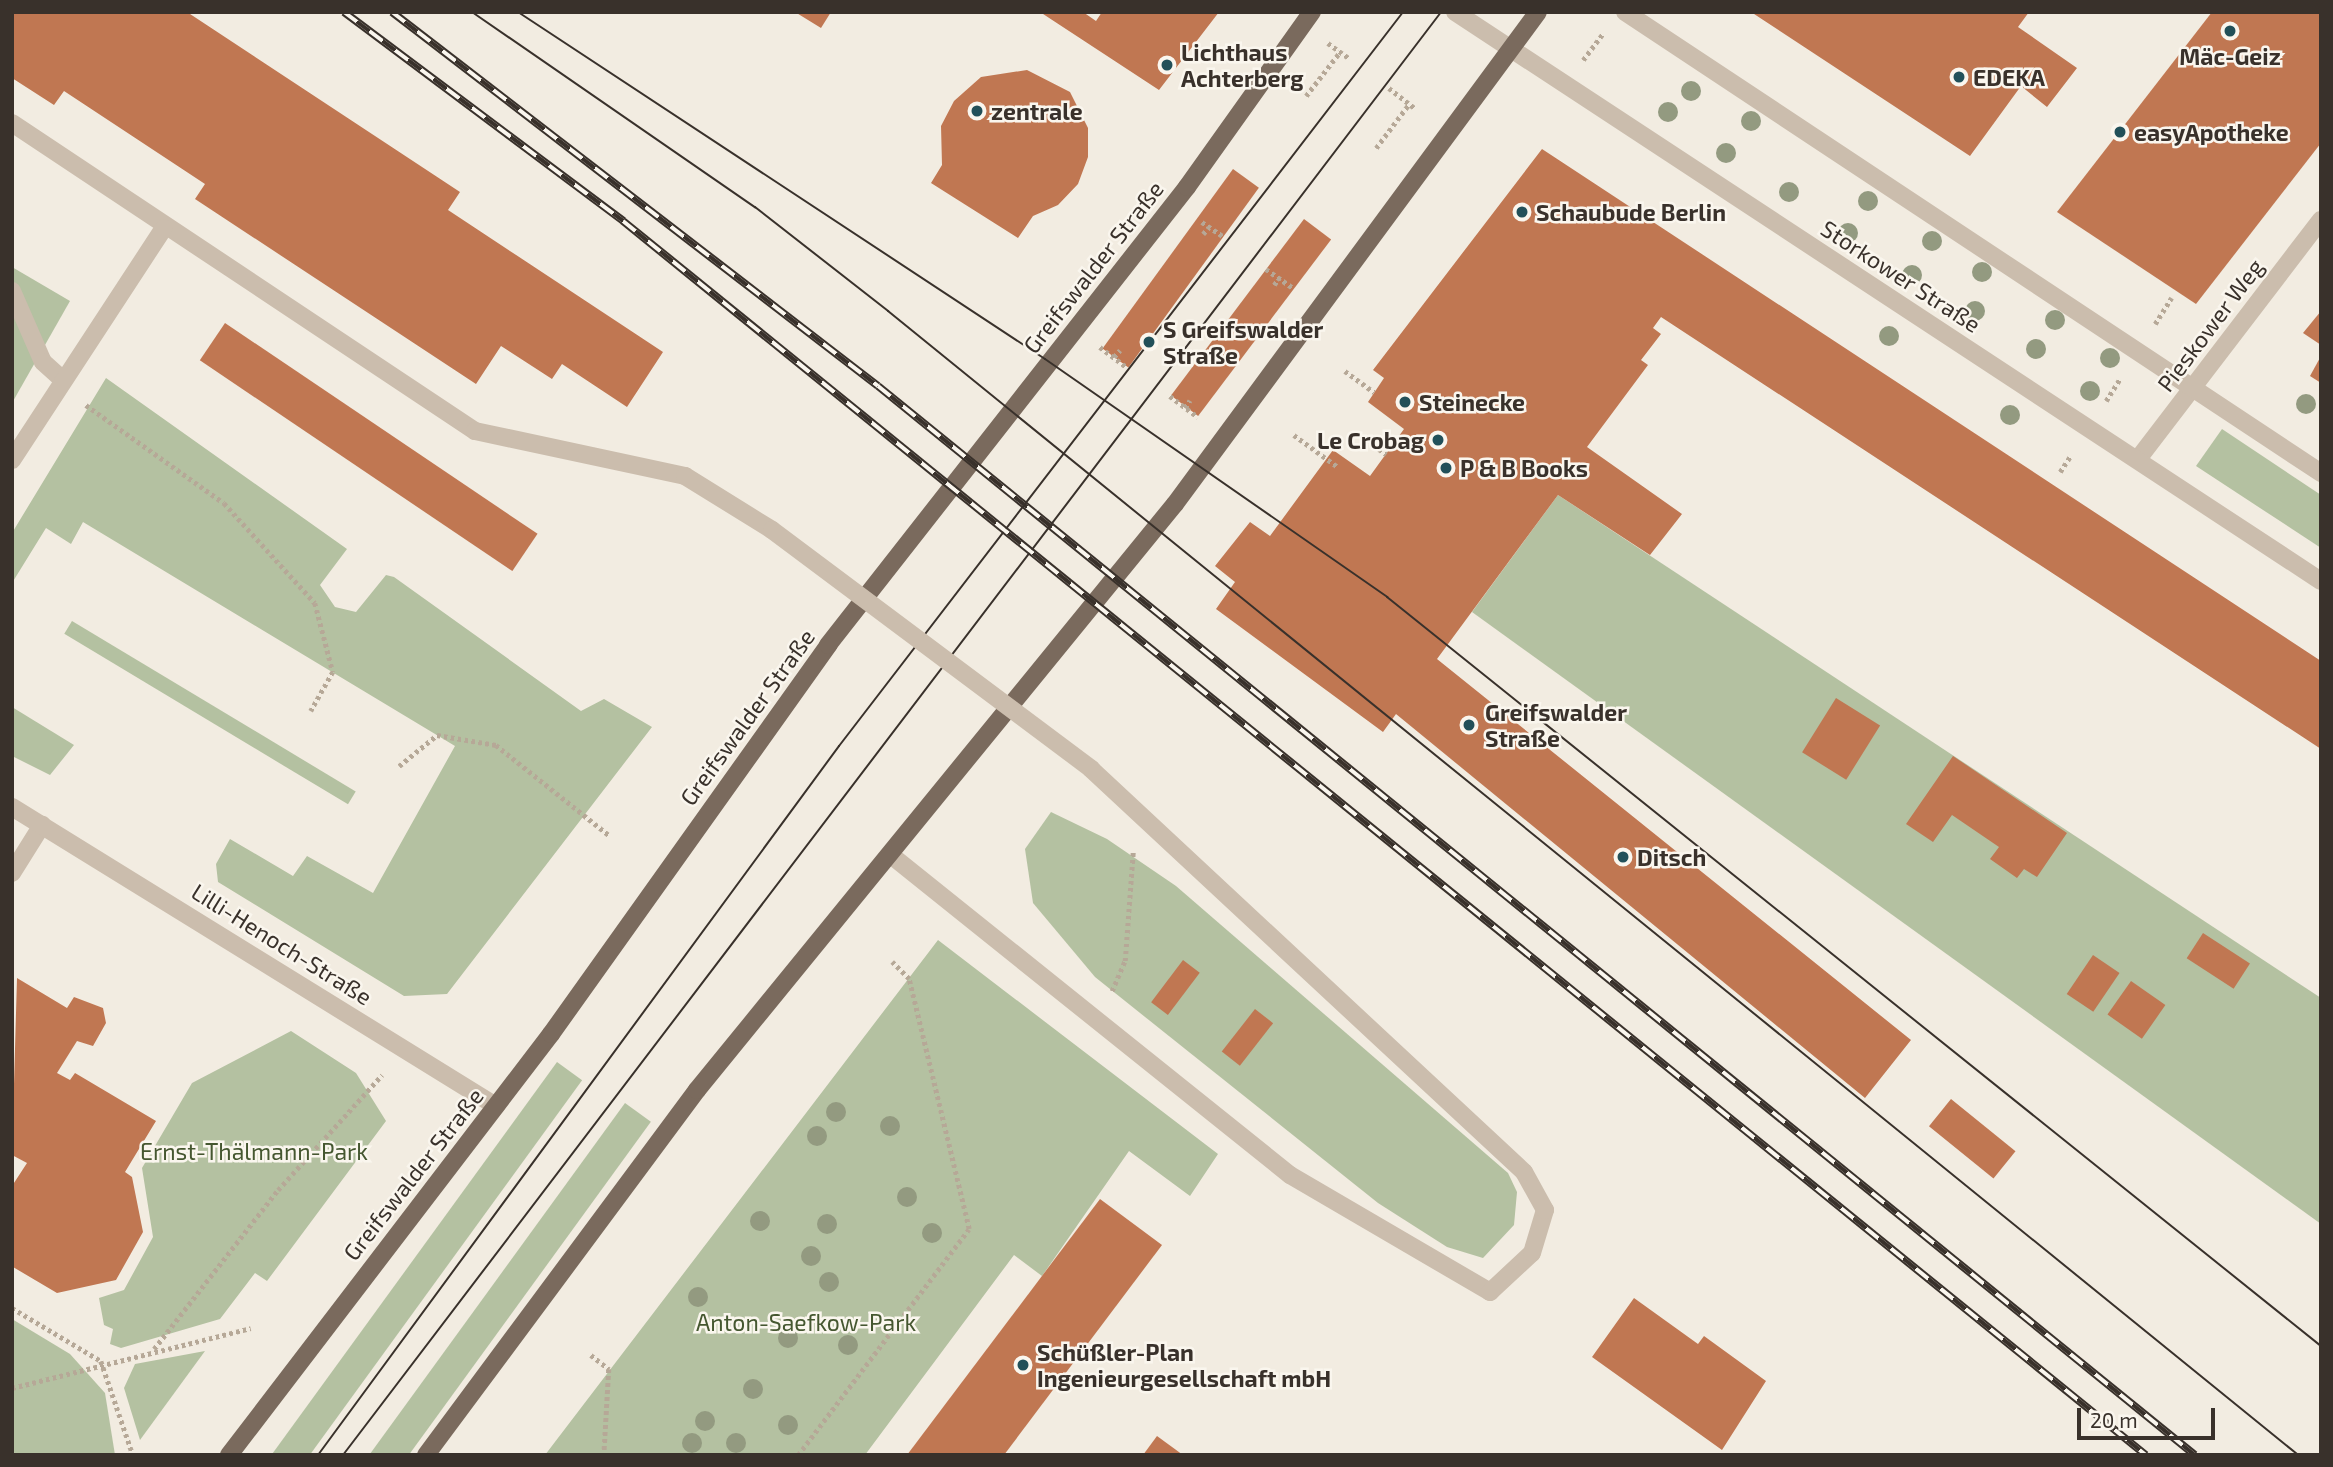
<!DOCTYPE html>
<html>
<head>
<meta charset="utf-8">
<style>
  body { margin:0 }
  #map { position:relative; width:2333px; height:1467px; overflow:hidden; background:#f2ece1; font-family:"Exo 2",sans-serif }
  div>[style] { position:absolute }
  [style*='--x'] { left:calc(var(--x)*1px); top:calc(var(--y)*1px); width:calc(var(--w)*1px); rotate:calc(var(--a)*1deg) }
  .green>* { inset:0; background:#b4c1a1; transform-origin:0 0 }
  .building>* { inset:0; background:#c07752; transform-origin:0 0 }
  .path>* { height:4.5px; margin-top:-2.25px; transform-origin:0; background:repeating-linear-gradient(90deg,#b6a897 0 3.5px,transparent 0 7px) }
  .service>* { height:18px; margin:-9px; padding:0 9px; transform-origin:9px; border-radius:9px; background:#cbbdad }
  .minor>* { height:18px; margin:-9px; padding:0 9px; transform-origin:9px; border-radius:9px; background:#cbbdad }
  .tertiary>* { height:18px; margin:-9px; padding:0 9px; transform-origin:9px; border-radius:9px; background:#cbbdad }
  .primary>* { height:18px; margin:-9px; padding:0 9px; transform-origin:9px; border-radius:9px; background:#7a6a5d }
  .tram>* { height:2px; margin:-1px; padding:0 1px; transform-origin:1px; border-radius:1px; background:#39312b }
  .rail>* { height:8px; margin-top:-4px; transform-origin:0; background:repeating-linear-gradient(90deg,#faf6ee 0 16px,#39312b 0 32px); box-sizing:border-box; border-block:2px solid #39312b }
  .service-bridge>* { height:18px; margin:-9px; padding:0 9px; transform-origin:9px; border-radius:9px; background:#cbbdad }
  .trees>* { width:20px; height:20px; margin:-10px; border-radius:50%; background:#939a80 }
  .dots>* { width:19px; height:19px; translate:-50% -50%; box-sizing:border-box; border:4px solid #faf6ee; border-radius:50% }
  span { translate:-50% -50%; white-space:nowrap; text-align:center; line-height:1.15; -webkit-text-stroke:5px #faf6ee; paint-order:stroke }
  .poi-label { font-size:23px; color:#39312b; font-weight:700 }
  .left { translate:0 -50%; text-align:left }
  .right { translate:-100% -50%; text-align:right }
  .street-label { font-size:23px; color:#39312b }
  .park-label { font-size:23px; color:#455730 }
  .frame { position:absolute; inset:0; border:14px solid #39312b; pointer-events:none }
  .scale { position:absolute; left:2077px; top:1408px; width:138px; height:32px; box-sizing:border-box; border:4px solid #39312b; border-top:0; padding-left:9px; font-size:21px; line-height:24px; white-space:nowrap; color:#39312b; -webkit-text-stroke:5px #faf6ee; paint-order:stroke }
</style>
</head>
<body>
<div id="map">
  <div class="green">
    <div style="clip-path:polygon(12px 267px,70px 301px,12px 403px)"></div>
    <div style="clip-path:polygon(106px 378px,347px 549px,320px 585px,335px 607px,356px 612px,386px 575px,394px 577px,581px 711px,604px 699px,652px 727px,447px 994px,404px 996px,218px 882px,216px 864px,230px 839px,293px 876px,307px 856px,373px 893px,455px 746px,83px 522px,71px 544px,46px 528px,12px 583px,12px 533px)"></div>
    <div style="clip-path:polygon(2222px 429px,2321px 495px,2321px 548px,2196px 466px)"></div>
    <div style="clip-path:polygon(1558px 495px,2321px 998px,2321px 1224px,1472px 612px)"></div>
    <div style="left:72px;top:621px;width:331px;height:15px;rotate:31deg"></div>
    <div style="clip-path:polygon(12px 707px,74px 745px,50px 775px,12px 756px)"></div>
    <div style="clip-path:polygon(1051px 812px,1107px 839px,1176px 886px,1508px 1173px,1517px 1192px,1514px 1225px,1483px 1258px,1447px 1247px,1378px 1203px,1095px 977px,1033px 903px,1025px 849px)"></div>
    <div style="clip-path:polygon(938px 940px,1218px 1154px,1190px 1196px,1129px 1151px,1042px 1276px,1014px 1255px,865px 1455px,545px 1455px)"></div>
    <div style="clip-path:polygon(291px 1031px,356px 1073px,386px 1121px,267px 1281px,255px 1273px,220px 1319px,121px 1348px,110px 1344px,113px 1329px,104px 1325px,99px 1298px,124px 1290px,153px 1237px,142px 1168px,192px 1083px)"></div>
    <div style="left:557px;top:1062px;width:31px;height:493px;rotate:36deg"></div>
    <div style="left:625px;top:1103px;width:32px;height:442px;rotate:36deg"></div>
    <div style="clip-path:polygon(12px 1319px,70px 1354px,105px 1393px,115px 1455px,12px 1455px)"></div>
    <div style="clip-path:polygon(205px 1351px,140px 1440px,124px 1388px,135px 1364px)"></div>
  </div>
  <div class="building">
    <div style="clip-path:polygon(12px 12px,187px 12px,460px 192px,448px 210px,663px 352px,627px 407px,562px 364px,552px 379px,501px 346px,476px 384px,195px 199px,205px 184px,64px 91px,54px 105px,12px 78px)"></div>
    <div style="clip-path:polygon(795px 12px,831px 12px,821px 28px)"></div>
    <div style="clip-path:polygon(1040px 12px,1083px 12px,1096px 21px,1102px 12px,1219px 12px,1159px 90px)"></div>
    <div style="clip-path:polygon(1751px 12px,2029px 12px,2018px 27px,2077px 68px,2047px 107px,2021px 86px,1970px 156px)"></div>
    <div style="clip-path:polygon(2212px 12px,2321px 12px,2321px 143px,2196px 304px,2057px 212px)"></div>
    <div style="clip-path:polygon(1027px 70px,1070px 92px,1088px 128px,1088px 157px,1078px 184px,1058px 205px,1033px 216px,1018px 238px,931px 183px,942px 165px,941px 126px,954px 101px,981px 77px)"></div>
    <div style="clip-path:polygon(1542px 149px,2321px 661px,2321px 749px,1661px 317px,1653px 328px,1661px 334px,1641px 360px,1648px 365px,1587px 447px,1682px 514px,1650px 555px,1558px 495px,1437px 659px,1911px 1040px,1865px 1098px,1396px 714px,1383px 732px,1216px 609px,1235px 582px,1215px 566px,1250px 522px,1270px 536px,1333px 450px,1370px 476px,1404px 429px,1368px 402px,1384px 378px,1373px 370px)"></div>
    <div style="left:1233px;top:169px;width:32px;height:222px;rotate:36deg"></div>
    <div style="left:1304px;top:219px;width:34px;height:221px;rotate:37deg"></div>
    <div style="clip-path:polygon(2321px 311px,2321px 345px,2303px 333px)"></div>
    <div style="left:225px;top:323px;width:377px;height:45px;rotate:34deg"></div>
    <div style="clip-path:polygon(2321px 356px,2321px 383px,2310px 376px)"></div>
    <div style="left:1836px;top:698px;width:52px;height:64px;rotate:32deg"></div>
    <div style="clip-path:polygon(1953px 756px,2067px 833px,2037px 877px,2024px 869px,2017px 878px,1990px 859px,1999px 847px,1952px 815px,1933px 842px,1906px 824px)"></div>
    <div style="left:2203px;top:933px;width:56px;height:30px;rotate:33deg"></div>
    <div style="left:2093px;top:955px;width:32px;height:47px;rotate:34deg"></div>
    <div style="left:1183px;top:960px;width:21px;height:53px;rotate:37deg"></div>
    <div style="clip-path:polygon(17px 978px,67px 1008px,74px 997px,103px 1008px,106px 1023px,93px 1046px,77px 1041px,57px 1073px,70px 1080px,75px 1073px,156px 1121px,125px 1172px,132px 1177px,143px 1232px,116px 1280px,57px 1293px,13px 1267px,12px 1186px,27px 1163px,12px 1155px)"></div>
    <div style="left:2131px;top:981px;width:42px;height:41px;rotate:35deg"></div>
    <div style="left:1255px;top:1009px;width:23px;height:54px;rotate:38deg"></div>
    <div style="left:1951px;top:1099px;width:83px;height:35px;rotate:39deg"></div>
    <div style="clip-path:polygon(1100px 1199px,1162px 1245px,1004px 1455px,907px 1455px)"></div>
    <div style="clip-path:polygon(1634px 1298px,1698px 1344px,1704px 1336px,1766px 1381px,1722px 1450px,1592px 1357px)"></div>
    <div style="clip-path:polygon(1157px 1436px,1183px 1455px,1143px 1455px)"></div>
  </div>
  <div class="path">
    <div style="--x:1328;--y:43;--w:27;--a:36"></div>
    <div style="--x:1583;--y:60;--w:34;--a:-53"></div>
    <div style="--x:1389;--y:88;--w:33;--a:38"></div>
    <div style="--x:1306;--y:96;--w:56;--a:-52.3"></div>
    <div style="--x:1376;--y:148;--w:55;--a:-53.1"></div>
    <div style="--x:1202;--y:222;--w:27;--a:34"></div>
    <div style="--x:1203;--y:234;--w:9;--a:-49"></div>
    <div style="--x:1266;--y:269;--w:33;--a:35"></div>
    <div style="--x:1274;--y:285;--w:9;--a:-54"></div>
    <div style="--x:2155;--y:324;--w:31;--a:-58"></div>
    <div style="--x:1100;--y:347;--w:34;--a:37"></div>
    <div style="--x:1114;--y:357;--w:9;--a:-49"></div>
    <div style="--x:1345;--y:371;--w:36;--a:36"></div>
    <div style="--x:1170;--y:396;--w:35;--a:37"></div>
    <div style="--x:2106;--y:401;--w:26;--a:-58"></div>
    <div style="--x:86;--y:405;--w:169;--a:35.4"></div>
    <div style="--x:224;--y:503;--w:135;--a:47.7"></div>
    <div style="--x:315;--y:603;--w:71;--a:75.4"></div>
    <div style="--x:333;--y:672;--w:45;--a:119.4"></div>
    <div style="--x:1185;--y:408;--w:9;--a:-58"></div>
    <div style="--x:1294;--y:435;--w:54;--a:36"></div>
    <div style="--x:1379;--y:449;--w:9;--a:36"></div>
    <div style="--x:2060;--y:472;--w:20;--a:-57"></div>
    <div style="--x:399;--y:766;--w:49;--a:-39.2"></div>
    <div style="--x:437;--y:735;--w:60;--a:9.6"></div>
    <div style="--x:496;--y:745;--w:146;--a:38.6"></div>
    <div style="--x:1112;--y:991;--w:33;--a:-67"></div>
    <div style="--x:1125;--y:961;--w:109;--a:-85.8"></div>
    <div style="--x:12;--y:1308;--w:104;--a:30.8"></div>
    <div style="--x:101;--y:1361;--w:99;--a:71.2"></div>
    <div style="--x:154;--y:1349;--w:202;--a:-52.1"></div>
    <div style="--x:278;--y:1190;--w:155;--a:-47.9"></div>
    <div style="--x:591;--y:1355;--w:23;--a:38"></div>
    <div style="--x:609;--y:1369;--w:86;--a:93.3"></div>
    <div style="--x:12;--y:1388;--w:246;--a:-14.1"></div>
    <div style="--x:798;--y:1455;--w:283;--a:-52.9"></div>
    <div style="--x:969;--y:1229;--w:257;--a:-103.5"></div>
    <div style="--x:909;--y:979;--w:24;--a:-135"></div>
  </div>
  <div class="service">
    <div style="--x:12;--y:123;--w:556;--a:33.63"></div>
    <div style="--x:475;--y:431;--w:215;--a:12.1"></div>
    <div style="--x:685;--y:476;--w:102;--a:31.8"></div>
    <div style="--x:12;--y:291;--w:77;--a:66.4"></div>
    <div style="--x:43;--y:362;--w:25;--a:42"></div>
    <div style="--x:12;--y:460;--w:277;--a:-56.8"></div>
    <div style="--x:892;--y:856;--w:510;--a:38.71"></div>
    <div style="--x:1290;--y:1175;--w:232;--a:30.3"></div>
    <div style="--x:1490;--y:1292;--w:57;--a:-42.9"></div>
    <div style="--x:1532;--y:1253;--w:45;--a:-73.2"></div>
    <div style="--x:1545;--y:1210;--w:43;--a:-118.9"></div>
    <div style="--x:1524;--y:1172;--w:592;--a:-137.06"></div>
    <div style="--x:12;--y:873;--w:57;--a:-58"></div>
  </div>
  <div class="minor">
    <div style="--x:2138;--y:459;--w:301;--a:-52.6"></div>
    <div style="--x:12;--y:807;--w:569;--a:31.71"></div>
  </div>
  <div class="tertiary">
    <div style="--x:1455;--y:12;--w:1036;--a:33.31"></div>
    <div style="--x:1625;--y:12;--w:835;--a:33.52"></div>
  </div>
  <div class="primary">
    <div style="--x:229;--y:1455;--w:530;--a:-52.59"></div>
    <div style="--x:551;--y:1034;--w:478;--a:-54.5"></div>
    <div style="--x:828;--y:645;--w:582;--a:-51.91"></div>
    <div style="--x:1187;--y:187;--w:215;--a:-54.5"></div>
    <div style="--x:426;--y:1455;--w:455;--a:-53.4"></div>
    <div style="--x:697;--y:1090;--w:756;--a:-50.8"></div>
    <div style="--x:1175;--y:504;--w:611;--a:-53.58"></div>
  </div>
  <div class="tram">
    <div style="--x:472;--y:12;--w:344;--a:34.6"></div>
    <div style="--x:755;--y:207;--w:169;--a:38"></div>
    <div style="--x:888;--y:311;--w:1816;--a:39.05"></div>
    <div style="--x:518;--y:12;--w:631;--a:33.36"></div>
    <div style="--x:1045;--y:359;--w:417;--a:34.8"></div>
    <div style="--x:1387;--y:597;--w:1197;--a:38.73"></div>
    <div style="--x:318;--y:1455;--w:880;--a:-53.69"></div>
    <div style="--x:839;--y:746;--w:926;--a:-52.46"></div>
    <div style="--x:343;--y:1455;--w:1813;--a:-52.73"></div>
  </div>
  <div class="rail">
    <div style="--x:344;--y:12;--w:349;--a:36.8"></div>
    <div style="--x:623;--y:221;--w:1960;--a:39.02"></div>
    <div style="--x:392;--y:12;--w:613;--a:37.58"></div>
    <div style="--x:878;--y:386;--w:1696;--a:39.07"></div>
  </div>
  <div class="service-bridge">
    <div style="--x:772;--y:530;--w:399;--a:36.8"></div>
  </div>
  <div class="trees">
    <div style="left:1691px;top:91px"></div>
    <div style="left:1668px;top:112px"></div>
    <div style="left:1751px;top:121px"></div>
    <div style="left:1726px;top:153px"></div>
    <div style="left:1789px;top:192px"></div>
    <div style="left:1868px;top:201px"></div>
    <div style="left:1848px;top:233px"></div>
    <div style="left:1932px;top:241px"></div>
    <div style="left:1982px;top:272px"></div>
    <div style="left:1912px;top:275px"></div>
    <div style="left:1975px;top:311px"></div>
    <div style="left:2055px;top:320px"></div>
    <div style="left:1889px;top:336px"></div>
    <div style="left:2036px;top:349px"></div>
    <div style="left:2110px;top:358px"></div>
    <div style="left:2090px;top:391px"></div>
    <div style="left:2306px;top:404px"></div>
    <div style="left:2010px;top:415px"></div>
    <div style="left:836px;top:1112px"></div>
    <div style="left:890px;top:1126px"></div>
    <div style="left:817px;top:1136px"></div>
    <div style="left:907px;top:1197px"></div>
    <div style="left:760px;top:1221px"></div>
    <div style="left:827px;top:1224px"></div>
    <div style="left:932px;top:1233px"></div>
    <div style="left:811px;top:1256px"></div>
    <div style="left:829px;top:1282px"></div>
    <div style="left:698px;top:1297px"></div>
    <div style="left:788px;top:1338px"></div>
    <div style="left:848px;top:1345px"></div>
    <div style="left:753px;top:1389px"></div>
    <div style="left:705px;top:1421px"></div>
    <div style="left:788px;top:1425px"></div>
    <div style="left:692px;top:1443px"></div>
    <div style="left:736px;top:1443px"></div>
  </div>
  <div class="dots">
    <div style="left:2230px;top:31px;background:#225059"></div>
    <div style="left:1167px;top:65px;background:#225059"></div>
    <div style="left:1959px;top:77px;background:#225059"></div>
    <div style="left:977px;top:111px;background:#225059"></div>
    <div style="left:2120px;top:132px;background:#225059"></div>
    <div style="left:1522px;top:212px;background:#225059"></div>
    <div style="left:1149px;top:342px;background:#225059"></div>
    <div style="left:1405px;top:402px;background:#225059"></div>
    <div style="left:1438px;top:440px;background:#225059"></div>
    <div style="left:1446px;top:468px;background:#225059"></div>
    <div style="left:1469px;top:725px;background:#225059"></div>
    <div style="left:1623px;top:857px;background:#225059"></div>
    <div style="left:1023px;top:1365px;background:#225059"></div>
  </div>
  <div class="poi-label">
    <span class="left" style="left:1181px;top:65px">Lichthaus<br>Achterberg</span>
    <span style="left:2230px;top:56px">Mäc-Geiz</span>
    <span class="left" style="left:1973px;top:77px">EDEKA</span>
    <span class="left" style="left:991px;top:111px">zentrale</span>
    <span class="left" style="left:2134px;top:132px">easyApotheke</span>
    <span class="left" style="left:1536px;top:212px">Schaubude Berlin</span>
    <span class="left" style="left:1163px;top:342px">S Greifswalder<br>Straße</span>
    <span class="left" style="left:1419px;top:402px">Steinecke</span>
    <span class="right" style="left:1424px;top:440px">Le Crobag</span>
    <span class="left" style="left:1460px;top:468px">P &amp; B Books</span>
    <span class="left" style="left:1485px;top:725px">Greifswalder<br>Straße</span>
    <span class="left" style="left:1637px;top:857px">Ditsch</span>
    <span class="left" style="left:1037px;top:1365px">Schüßler-Plan<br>Ingenieurgesellschaft mbH</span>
  </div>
  <div class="street-label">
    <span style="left:1093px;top:267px;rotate:-52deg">Greifswalder Straße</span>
    <span style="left:1901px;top:276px;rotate:33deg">Storkower Straße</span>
    <span style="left:2210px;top:325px;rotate:-53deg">Pieskower Weg</span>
    <span style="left:747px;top:717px;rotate:-54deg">Greifswalder Straße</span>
    <span style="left:282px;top:944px;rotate:32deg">Lilli-Henoch-Straße</span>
    <span style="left:413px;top:1174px;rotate:-52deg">Greifswalder Straße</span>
  </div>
  <div class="park-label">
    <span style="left:254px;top:1151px">Ernst-Thälmann-Park</span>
    <span style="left:806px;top:1322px">Anton-Saefkow-Park</span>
  </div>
  <div class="frame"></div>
  <div class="scale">20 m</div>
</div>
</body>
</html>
